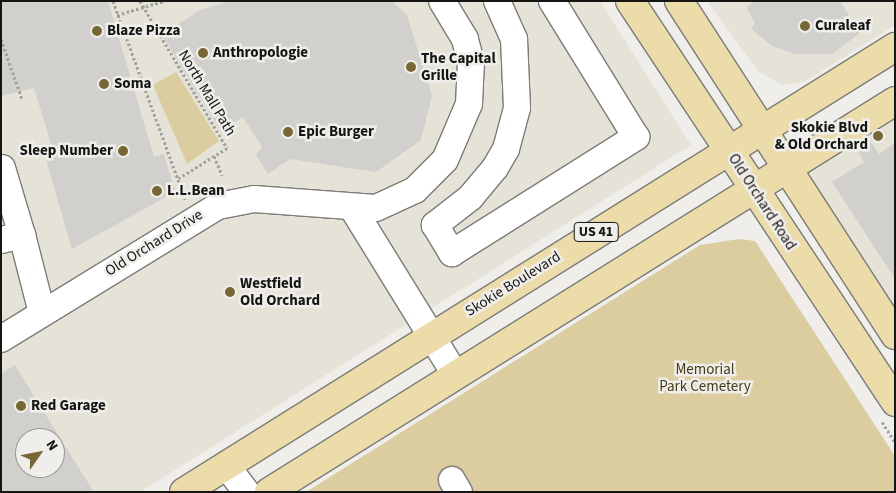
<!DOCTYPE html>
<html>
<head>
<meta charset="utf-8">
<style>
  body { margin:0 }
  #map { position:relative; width:896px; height:493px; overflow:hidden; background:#efeeea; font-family:"Source Sans 3",sans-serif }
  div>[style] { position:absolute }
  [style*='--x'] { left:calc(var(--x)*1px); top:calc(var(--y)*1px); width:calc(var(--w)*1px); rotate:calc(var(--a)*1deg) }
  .built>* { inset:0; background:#e5e2d7 }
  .green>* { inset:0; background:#dbcda0 }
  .building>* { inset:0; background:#d1d0cc }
  .path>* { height:3px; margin-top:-1.5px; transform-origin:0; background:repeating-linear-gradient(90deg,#a0a09d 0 2.5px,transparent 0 5px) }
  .roads { filter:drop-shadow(1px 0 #7c7b78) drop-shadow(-1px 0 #7c7b78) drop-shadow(0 1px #7c7b78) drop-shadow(0 -1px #7c7b78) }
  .minor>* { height:26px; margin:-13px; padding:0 13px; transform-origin:13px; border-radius:13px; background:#fff }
  .major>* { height:28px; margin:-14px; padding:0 14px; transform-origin:14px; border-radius:14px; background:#ebdcaa }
  .dots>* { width:14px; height:14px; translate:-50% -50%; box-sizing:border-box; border:2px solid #efeeea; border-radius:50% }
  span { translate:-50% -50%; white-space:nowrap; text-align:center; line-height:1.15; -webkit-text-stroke:5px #efeeea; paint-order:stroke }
  .shield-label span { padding:1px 4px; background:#efeeea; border:1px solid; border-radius:4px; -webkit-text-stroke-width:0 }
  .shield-label { font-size:14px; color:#151514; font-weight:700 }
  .poi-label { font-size:15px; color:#151514; font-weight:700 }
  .left { translate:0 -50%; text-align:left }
  .right { translate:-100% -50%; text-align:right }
  .street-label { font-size:15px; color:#151514 }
  .park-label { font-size:15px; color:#453b19 }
  .frame { position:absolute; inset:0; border:2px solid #151514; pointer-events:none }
  .north { position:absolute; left:15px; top:428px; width:50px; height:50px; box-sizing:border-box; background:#efeeea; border:1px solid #989794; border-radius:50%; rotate:57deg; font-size:14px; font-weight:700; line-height:20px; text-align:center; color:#151514 }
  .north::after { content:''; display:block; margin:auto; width:18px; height:22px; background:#766735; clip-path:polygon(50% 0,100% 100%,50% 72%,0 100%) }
</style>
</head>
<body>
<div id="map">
  <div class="built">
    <div style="clip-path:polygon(evenodd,1px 1px,600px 1px,691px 145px,140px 492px,1px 492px,1px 1px,25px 438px,55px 438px,55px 468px,25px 468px,25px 438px)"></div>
    <div style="clip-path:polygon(707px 1px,895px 1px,895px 25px,804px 82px,782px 85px,759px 72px)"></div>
    <div style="clip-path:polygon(895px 113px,895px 312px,806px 171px)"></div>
  </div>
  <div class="green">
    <div style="clip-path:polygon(176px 72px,219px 141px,187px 164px,153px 85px)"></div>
    <div style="clip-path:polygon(739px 239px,755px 241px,895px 456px,895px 492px,306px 492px,700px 245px)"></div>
  </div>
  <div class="building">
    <div style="clip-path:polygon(1px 1px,108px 1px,154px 157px,164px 154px,175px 192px,72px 249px,46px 160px,55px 157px,34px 88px,1px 96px)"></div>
    <div style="clip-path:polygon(230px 1px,392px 1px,407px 15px,432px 96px,421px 140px,376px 172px,290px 159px,268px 174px,256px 155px,262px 147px,243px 117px,221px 131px,162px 35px,200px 10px)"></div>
    <div style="clip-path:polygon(756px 1px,840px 1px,860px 33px,832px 54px,795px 54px,772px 46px,751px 29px,755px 23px,746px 7px)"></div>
    <div style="clip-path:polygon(871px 142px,879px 154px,895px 143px,895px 279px,832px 182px,864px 162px,857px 150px)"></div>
    <div style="clip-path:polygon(evenodd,15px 365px,55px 430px,94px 492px,1px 492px,1px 374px,15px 365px,25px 438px,55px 438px,55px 468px,25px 468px,25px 438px)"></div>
  </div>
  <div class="path">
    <div style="--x:113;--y:1;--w:211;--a:70"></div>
    <div style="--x:140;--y:1;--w:171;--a:59.4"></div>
    <div style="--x:227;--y:148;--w:57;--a:148"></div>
    <div style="--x:117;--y:15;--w:49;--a:-16.6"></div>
    <div style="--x:1;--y:39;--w:64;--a:70.7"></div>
    <div style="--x:214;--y:156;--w:21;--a:67"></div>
    <div style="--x:882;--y:422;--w:24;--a:57"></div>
  </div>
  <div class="roads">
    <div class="minor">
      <div style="--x:497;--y:1;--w:42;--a:65.9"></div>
      <div style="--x:514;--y:39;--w:69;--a:87.5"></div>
      <div style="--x:517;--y:108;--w:42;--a:105"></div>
      <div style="--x:506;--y:149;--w:22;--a:120"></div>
      <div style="--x:495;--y:168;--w:38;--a:130"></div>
      <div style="--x:471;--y:197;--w:46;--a:142.1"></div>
      <div style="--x:435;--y:225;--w:33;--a:59"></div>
      <div style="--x:452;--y:253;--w:218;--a:-32.2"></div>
      <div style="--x:636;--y:137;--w:160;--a:-121.7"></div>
      <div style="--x:2;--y:168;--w:70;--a:73.4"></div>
      <div style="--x:353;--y:209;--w:194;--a:58.3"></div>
      <div style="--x:1;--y:240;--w:22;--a:-13"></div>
      <div style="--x:22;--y:235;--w:81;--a:75.6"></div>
      <div style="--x:1;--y:339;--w:255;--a:-31.5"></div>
      <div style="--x:218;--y:206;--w:37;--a:-11"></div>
      <div style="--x:254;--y:199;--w:122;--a:4.2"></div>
      <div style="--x:376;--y:208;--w:43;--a:-24.8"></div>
      <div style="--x:415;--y:190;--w:42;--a:-45"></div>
      <div style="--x:445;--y:160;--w:61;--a:-66.8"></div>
      <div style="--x:469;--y:104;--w:42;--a:-87.3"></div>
      <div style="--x:471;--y:62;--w:24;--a:-105"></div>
      <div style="--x:465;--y:39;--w:44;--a:-121.2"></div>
      <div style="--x:226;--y:465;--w:34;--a:53"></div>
      <div style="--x:452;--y:480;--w:14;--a:60"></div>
    </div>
    <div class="major">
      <div style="--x:630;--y:1;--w:481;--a:56.5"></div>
      <div style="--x:679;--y:1;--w:398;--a:57.1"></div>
      <div style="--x:184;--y:492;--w:839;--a:-32.04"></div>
      <div style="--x:269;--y:492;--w:738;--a:-31.99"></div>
    </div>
  </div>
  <div class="dots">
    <div style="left:805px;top:26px;background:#766735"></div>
    <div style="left:97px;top:31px;background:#766735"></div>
    <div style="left:203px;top:53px;background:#766735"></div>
    <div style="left:411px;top:67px;background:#766735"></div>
    <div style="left:104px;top:84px;background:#766735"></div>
    <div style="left:288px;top:132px;background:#766735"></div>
    <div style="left:878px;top:136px;background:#766735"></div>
    <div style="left:123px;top:151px;background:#766735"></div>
    <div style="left:157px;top:191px;background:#766735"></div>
    <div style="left:230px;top:292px;background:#766735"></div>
    <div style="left:21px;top:406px;background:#766735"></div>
  </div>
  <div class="shield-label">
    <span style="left:596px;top:232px">US 41</span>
  </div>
  <div class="poi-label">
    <span class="left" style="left:815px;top:26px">Curaleaf</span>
    <span class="left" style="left:107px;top:31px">Blaze Pizza</span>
    <span class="left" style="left:213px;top:53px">Anthropologie</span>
    <span class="left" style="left:421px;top:67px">The Capital<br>Grille</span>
    <span class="left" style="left:114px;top:84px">Soma</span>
    <span class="right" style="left:868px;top:136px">Skokie Blvd<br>&amp; Old Orchard</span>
    <span class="left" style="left:298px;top:132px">Epic Burger</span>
    <span class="right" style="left:113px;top:151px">Sleep Number</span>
    <span class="left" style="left:167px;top:191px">L.L.Bean</span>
    <span class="left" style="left:240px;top:292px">Westfield<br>Old Orchard</span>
    <span class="left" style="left:31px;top:406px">Red Garage</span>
  </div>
  <div class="street-label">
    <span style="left:207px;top:93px;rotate:59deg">North Mall Path</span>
    <span style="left:762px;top:202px;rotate:57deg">Old Orchard Road</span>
    <span style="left:154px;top:243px;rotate:-32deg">Old Orchard Drive</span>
    <span style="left:513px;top:284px;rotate:-32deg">Skokie Boulevard</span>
  </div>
  <div class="park-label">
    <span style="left:705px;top:378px">Memorial<br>Park Cemetery</span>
  </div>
  <div class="frame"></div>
  <div class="north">N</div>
</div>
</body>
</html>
